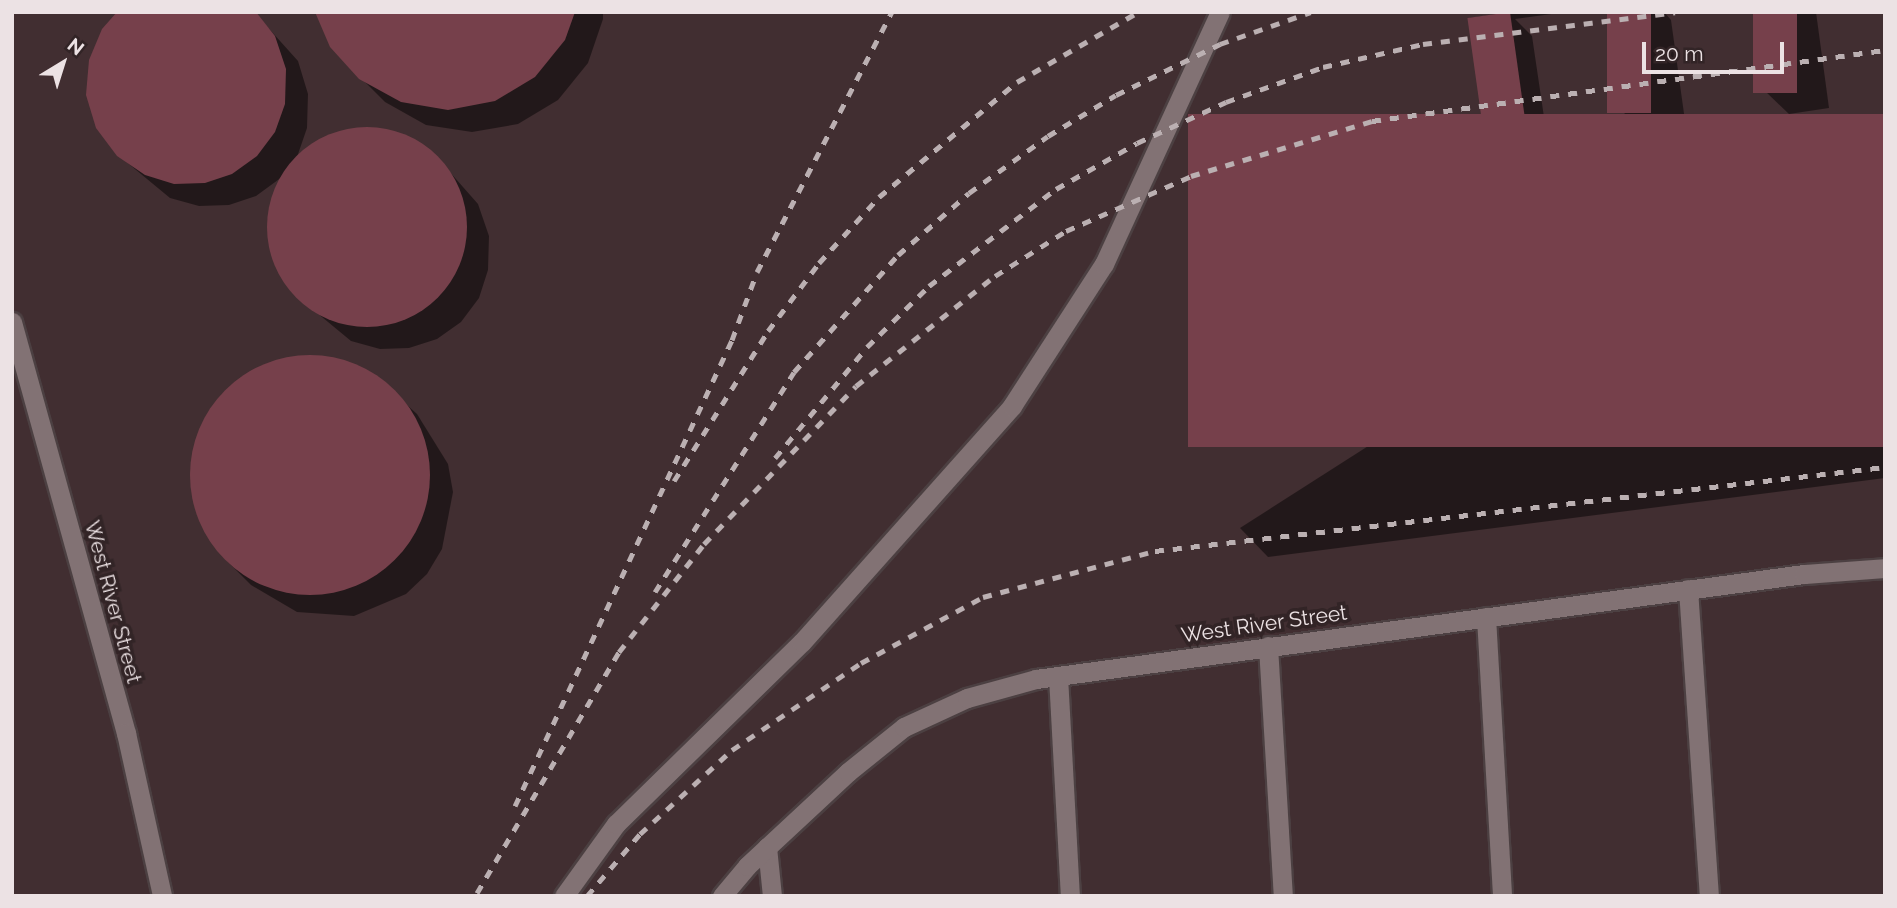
<!DOCTYPE html>
<html>
<head>
<meta charset="utf-8">
<style>
  body { margin:0 }
  #map { position:relative; width:1897px; height:908px; overflow:hidden; background:#322426; font-family:Raleway,sans-serif }
  div>[style] { position:absolute }
  [style*='--x'] { left:calc(var(--x)*1px); top:calc(var(--y)*1px); width:calc(var(--w)*1px); rotate:calc(var(--a)*1deg) }
  .built>* { inset:0; background:#412e31; transform-origin:0 0 }
  .shadow>* { inset:0; background:#0007 }
  .building>* { inset:0; background:#76404b; transform-origin:0 0 }
  .round { border-radius:50% }
  .roads { filter:drop-shadow(2px 0 #4c4042) drop-shadow(-2px 0 #4c4042) drop-shadow(0 2px #4c4042) drop-shadow(0 -2px #4c4042) }
  .service>* { height:19px; margin:-9.5px; padding:0 9.5px; transform-origin:9.5px; border-radius:9.5px; background:#827274 }
  .rail>* { height:5px; margin-top:-2.5px; transform-origin:0; background:repeating-linear-gradient(90deg,#bbb0b2 0 9px,transparent 0 18px) }
  span { translate:-50% -50%; white-space:nowrap; text-align:center; line-height:1.15; -webkit-text-stroke:7px #322426; paint-order:stroke }
  .street-label { font-size:21px; color:#ece2e4 }
  .frame { position:absolute; inset:0; border:14px solid #ece2e4; pointer-events:none }
  .north { position:absolute; left:28px; top:28px; width:70px; height:70px; -webkit-text-stroke:5px #322426; paint-order:stroke; rotate:38deg; font-size:19px; font-weight:700; line-height:28px; text-align:center; color:#ece2e4 }
  .north::after { content:''; display:block; margin:auto; width:24px; height:32px; background:#ece2e4; clip-path:polygon(50% 0,100% 100%,50% 72%,0 100%) }
  .scale { position:absolute; left:1642px; top:42px; width:142px; height:32px; box-sizing:border-box; border:4px solid #ece2e4; border-top:0; padding-left:9px; font-size:21px; line-height:24px; white-space:nowrap; color:#ece2e4; -webkit-text-stroke:5px #322426; paint-order:stroke }
</style>
</head>
<body>
<div id="map">
  <div class="built">
    <div style="left:12px;top:12px;width:1873px;height:884px"></div>
  </div>
  <div class="shadow">
    <div style="clip-path:polygon(254px 12px,298px 61px,308px 94px,307px 128px,296px 160px,307px 148px,338px 132px,371px 128px,404px 136px,433px 153px,478px 204px,489px 236px,488px 270px,479px 298px,461px 322px,437px 339px,409px 348px,380px 349px,351px 341px,299px 298px,278px 270px,269px 238px,271px 204px,282px 177px,256px 196px,229px 205px,199px 206px,170px 198px,118px 155px)"></div>
    <div style="clip-path:polygon(317px 12px,603px 12px,603px 19px,588px 63px,558px 100px,518px 124px,472px 132px,426px 125px,385px 102px,361px 78px)"></div>
    <div style="clip-path:polygon(1512px 12px,1559px 13px,1515px 19px,1532px 36px,1548px 144px,1507px 150px,1484px 127px,1469px 18px)"></div>
    <div style="clip-path:polygon(1609px 12px,1664px 12px,1671px 20px,1686px 128px,1646px 134px,1622px 111px)"></div>
    <div style="clip-path:polygon(1755px 12px,1816px 12px,1829px 108px,1789px 114px,1765px 91px)"></div>
    <div style="clip-path:polygon(1885px 116px,1885px 478px,1268px 557px,1240px 528px)"></div>
    <div style="clip-path:polygon(292px 357px,344px 362px,370px 372px,417px 414px,448px 464px,453px 492px,442px 549px,427px 574px,406px 594px,354px 616px,297px 612px,251px 585px,227px 561px,198px 516px,192px 491px,196px 439px,222px 394px,266px 364px)"></div>
  </div>
  <div class="building">
    <div style="clip-path:polygon(117px 12px,256px 12px,275px 36px,286px 69px,285px 104px,275px 132px,257px 156px,232px 174px,205px 183px,174px 184px,145px 175px,117px 156px,96px 128px,86px 95px,89px 60px,102px 29px)"></div>
    <div style="clip-path:polygon(315px 12px,575px 12px,565px 40px,535px 77px,495px 101px,448px 110px,401px 102px,359px 79px,330px 47px)"></div>
    <div style="left:1510px;top:12px;width:110px;height:43px;rotate:82deg"></div>
    <div style="left:1607px;top:12px;width:44px;height:101px"></div>
    <div style="left:1753px;top:12px;width:44px;height:81px"></div>
    <div style="left:1885px;top:114px;width:333px;height:697px;rotate:90deg"></div>
    <div class="round" style="left:267px;top:127px;width:200px;height:200px"></div>
    <div class="round" style="left:190px;top:355px;width:240px;height:240px"></div>
  </div>
  <div class="roads">
    <div class="service">
      <div style="--x:12;--y:322;--w:427;--a:74.5"></div>
      <div style="--x:126;--y:733;--w:167;--a:77.5"></div>
      <div style="--x:1688;--y:589;--w:308;--a:86.1"></div>
      <div style="--x:1486;--y:617;--w:279;--a:86.7"></div>
      <div style="--x:1268;--y:646;--w:250;--a:86.6"></div>
      <div style="--x:1058;--y:676;--w:220;--a:86.9"></div>
      <div style="--x:767;--y:847;--w:49;--a:84.2"></div>
      <div style="--x:564;--y:896;--w:89;--a:-54.2"></div>
      <div style="--x:616;--y:824;--w:260;--a:-44.4"></div>
      <div style="--x:802;--y:642;--w:316;--a:-48.3"></div>
      <div style="--x:1012;--y:406;--w:169;--a:-57.1"></div>
      <div style="--x:1104;--y:264;--w:277;--a:-65.3"></div>
      <div style="--x:722;--y:896;--w:39;--a:-50"></div>
      <div style="--x:747;--y:866;--w:138;--a:-42.9"></div>
      <div style="--x:848;--y:772;--w:72;--a:-38.8"></div>
      <div style="--x:904;--y:727;--w:69;--a:-24.7"></div>
      <div style="--x:967;--y:698;--w:72;--a:-15.4"></div>
      <div style="--x:1036;--y:679;--w:775;--a:-7.79"></div>
      <div style="--x:1804;--y:574;--w:81;--a:-4.2"></div>
    </div>
  </div>
  <div class="rail">
    <div style="--x:775;--y:458;--w:144;--a:-50.3"></div>
    <div style="--x:867;--y:347;--w:87;--a:-44.5"></div>
    <div style="--x:929;--y:286;--w:160;--a:-37.4"></div>
    <div style="--x:1056;--y:189;--w:93;--a:-29.6"></div>
    <div style="--x:1137;--y:143;--w:98;--a:-24.7"></div>
    <div style="--x:1226;--y:102;--w:103;--a:-19.8"></div>
    <div style="--x:1323;--y:67;--w:103;--a:-13"></div>
    <div style="--x:1423;--y:44;--w:254;--a:-7.2"></div>
    <div style="--x:674;--y:481;--w:177;--a:-57.9"></div>
    <div style="--x:768;--y:331;--w:85;--a:-53.1"></div>
    <div style="--x:819;--y:263;--w:89;--a:-47.7"></div>
    <div style="--x:879;--y:197;--w:180;--a:-39.8"></div>
    <div style="--x:1017;--y:82;--w:140;--a:-30"></div>
    <div style="--x:655;--y:592;--w:260;--a:-57.7"></div>
    <div style="--x:794;--y:372;--w:157;--a:-48.4"></div>
    <div style="--x:898;--y:255;--w:94;--a:-41.1"></div>
    <div style="--x:969;--y:193;--w:97;--a:-35.8"></div>
    <div style="--x:1048;--y:136;--w:79;--a:-31.1"></div>
    <div style="--x:1116;--y:95;--w:116;--a:-26.1"></div>
    <div style="--x:1220;--y:44;--w:96;--a:-19.4"></div>
    <div style="--x:515;--y:806;--w:514;--a:-65.03"></div>
    <div style="--x:732;--y:340;--w:72;--a:-69.8"></div>
    <div style="--x:757;--y:272;--w:293;--a:-62.6"></div>
    <div style="--x:477;--y:893;--w:280;--a:-59.5"></div>
    <div style="--x:619;--y:652;--w:137;--a:-51.8"></div>
    <div style="--x:704;--y:544;--w:219;--a:-46.1"></div>
    <div style="--x:856;--y:386;--w:177;--a:-38.4"></div>
    <div style="--x:995;--y:276;--w:84;--a:-32.4"></div>
    <div style="--x:1066;--y:231;--w:137;--a:-23.7"></div>
    <div style="--x:1191;--y:176;--w:189;--a:-16.9"></div>
    <div style="--x:1372;--y:121;--w:518;--a:-7.88"></div>
    <div style="--x:587;--y:896;--w:82;--a:-49.5"></div>
    <div style="--x:640;--y:834;--w:125;--a:-42.4"></div>
    <div style="--x:732;--y:750;--w:156;--a:-34"></div>
    <div style="--x:861;--y:663;--w:139;--a:-28.4"></div>
    <div style="--x:983;--y:597;--w:178;--a:-15"></div>
    <div style="--x:1155;--y:551;--w:735;--a:-6.56"></div>
  </div>
  <div class="street-label">
    <span style="left:113px;top:602px;rotate:75deg">West River Street</span>
    <span style="left:1264px;top:624px;rotate:-8deg">West River Street</span>
  </div>
  <div class="frame"></div>
  <div class="north">N</div>
  <div class="scale">20 m</div>
</div>
</body>
</html>
